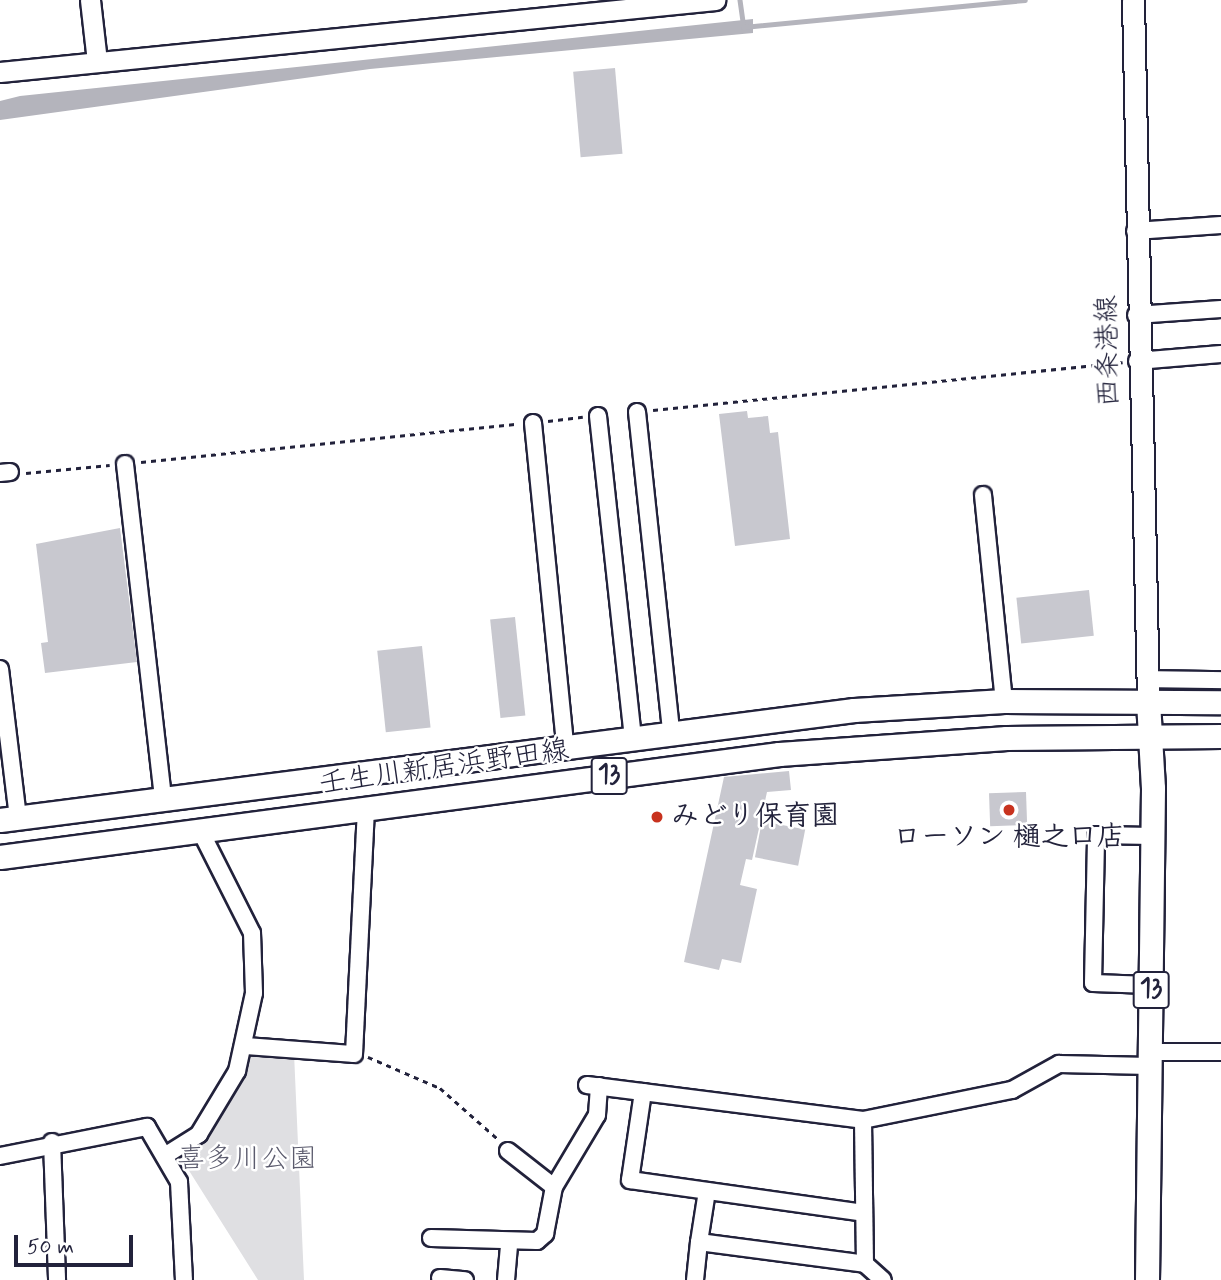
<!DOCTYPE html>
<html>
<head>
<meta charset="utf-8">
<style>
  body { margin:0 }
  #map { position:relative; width:1221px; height:1280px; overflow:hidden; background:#fff; font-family:Mynerve,"Klee One",sans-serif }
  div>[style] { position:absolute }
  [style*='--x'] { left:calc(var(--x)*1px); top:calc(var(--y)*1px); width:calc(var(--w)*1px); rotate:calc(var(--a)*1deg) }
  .green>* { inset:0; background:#dfdfe2 }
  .water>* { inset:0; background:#b4b4bc }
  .stream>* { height:4.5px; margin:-2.25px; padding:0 2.25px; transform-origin:2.25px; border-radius:2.25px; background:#b4b4bc }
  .building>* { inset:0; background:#c8c8cf; transform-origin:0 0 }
  .path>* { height:2.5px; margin-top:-1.25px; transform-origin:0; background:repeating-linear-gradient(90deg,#22223b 0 5px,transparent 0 10px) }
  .roads { filter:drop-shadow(2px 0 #22223b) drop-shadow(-2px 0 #22223b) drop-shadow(0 2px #22223b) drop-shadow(0 -2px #22223b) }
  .minor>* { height:16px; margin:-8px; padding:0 8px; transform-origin:8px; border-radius:8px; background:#fff }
  .tertiary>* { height:19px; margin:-9.5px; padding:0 9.5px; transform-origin:9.5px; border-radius:9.5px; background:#fff }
  .secondary>* { height:21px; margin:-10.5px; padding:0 10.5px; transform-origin:10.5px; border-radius:10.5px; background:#fff }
  .primary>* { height:23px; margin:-11.5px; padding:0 11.5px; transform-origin:11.5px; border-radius:11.5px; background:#fff }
  .dots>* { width:19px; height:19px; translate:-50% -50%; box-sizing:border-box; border:4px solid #fff; border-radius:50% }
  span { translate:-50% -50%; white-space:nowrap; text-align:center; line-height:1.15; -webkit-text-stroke:5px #fff; paint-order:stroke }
  .shield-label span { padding:2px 5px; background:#fff; border:2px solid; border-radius:5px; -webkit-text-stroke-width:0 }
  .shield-label { font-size:26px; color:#22223b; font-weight:700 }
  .street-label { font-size:28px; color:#22223b }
  .poi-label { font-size:28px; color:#22223b; font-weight:700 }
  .left { translate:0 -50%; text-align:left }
  .park-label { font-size:28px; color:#5b5b6d }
  .scale { position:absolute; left:14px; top:1235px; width:119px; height:32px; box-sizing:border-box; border:4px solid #22223b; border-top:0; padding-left:9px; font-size:21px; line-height:24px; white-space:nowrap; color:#22223b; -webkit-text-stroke:5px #fff; paint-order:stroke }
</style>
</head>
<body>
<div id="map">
  <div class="green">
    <div style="clip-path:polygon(247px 1046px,294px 1053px,304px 1280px,258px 1280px,176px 1150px,199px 1134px)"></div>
  </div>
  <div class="water">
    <div style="clip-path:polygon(753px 19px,753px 33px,370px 69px,0 120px,0 101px,20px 96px)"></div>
  </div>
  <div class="stream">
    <div style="--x:740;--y:0;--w:27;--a:82"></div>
    <div style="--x:744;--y:27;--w:282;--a:-5.5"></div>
  </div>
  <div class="building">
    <div style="left:615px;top:68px;width:86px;height:42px;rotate:85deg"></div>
    <div style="clip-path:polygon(747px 411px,748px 418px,768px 416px,770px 433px,778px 432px,790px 539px,735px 546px,719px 414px)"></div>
    <div style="clip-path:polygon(120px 528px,137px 662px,45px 673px,41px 643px,48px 642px,36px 544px)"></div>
    <div style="left:1089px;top:590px;width:46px;height:73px;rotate:84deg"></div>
    <div style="left:515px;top:617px;width:99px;height:25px;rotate:84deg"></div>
    <div style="left:422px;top:646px;width:82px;height:45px;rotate:84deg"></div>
    <div style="clip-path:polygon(789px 771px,791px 790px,767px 792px,752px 860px,746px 859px,740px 885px,757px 889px,741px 963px,722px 959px,719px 970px,684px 962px,724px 777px)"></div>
    <div style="left:1026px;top:792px;width:33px;height:37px;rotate:88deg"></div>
    <div style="left:762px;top:821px;width:44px;height:37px;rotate:11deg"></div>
  </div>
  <div class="path">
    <div style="--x:653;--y:410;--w:472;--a:-5.8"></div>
    <div style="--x:548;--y:421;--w:35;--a:-7"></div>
    <div style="--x:141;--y:462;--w:378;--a:-5.8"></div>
    <div style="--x:26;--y:473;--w:84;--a:-5.4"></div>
    <div style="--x:368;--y:1057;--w:78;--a:23.3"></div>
    <div style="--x:440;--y:1088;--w:79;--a:41.4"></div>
  </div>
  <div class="roads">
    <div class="minor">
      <div style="--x:1135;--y:231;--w:86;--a:-4"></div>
      <div style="--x:1136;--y:315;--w:85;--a:-4"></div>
      <div style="--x:1137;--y:361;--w:84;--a:-4.8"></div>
      <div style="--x:637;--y:412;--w:322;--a:83.9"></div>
      <div style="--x:598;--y:416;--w:322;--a:83.8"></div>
      <div style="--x:533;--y:423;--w:324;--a:84.3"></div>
      <div style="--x:125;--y:464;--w:336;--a:83.5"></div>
      <div style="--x:0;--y:473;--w:10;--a:-6"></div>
      <div style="--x:983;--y:495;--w:207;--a:84.2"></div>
      <div style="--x:0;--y:669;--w:150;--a:83.1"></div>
      <div style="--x:1148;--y:679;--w:73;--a:0.8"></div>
      <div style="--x:1151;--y:985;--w:58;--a:-178"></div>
      <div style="--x:1093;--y:983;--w:148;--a:-88.8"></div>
      <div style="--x:1096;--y:835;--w:57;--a:1"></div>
      <div style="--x:247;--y:1046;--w:107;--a:4.3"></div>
      <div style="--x:354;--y:1054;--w:246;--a:-87.2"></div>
      <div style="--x:1150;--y:1052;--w:71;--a:0"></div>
      <div style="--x:587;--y:1085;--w:278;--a:7.2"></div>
      <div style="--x:863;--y:1120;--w:152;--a:-11.4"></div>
      <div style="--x:1012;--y:1090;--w:54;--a:-29"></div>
      <div style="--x:1059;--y:1064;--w:91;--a:1.3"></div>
      <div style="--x:643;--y:1092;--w:89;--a:98.4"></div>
      <div style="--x:630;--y:1180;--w:236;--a:8"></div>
      <div style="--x:52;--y:1142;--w:138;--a:87.9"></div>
      <div style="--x:508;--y:1151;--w:58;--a:38"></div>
      <div style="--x:166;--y:1155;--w:39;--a:-32"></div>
      <div style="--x:199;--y:1134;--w:74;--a:-58.9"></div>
      <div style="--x:237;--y:1071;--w:80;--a:-77.7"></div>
      <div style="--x:254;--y:993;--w:60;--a:-91.9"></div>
      <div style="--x:252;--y:933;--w:115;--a:-116.8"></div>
      <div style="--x:0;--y:1156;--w:150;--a:-11.2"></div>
      <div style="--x:147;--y:1127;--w:64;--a:59.8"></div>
      <div style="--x:179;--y:1182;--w:98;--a:87.1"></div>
      <div style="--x:707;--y:1191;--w:52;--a:98.9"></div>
      <div style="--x:699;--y:1242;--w:167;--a:7.5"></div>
      <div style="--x:865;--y:1264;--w:144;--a:-90.8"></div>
      <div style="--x:431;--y:1238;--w:106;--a:1.6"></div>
      <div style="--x:537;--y:1241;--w:11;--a:-41"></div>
      <div style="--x:545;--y:1234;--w:48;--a:-79.2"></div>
      <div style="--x:554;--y:1187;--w:84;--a:-59.2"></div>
      <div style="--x:597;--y:1115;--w:29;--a:-86"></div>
      <div style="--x:865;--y:1264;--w:24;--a:42"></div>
      <div style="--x:440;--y:1278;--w:25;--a:5"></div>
      <div style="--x:506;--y:1280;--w:38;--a:-85"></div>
      <div style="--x:695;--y:1280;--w:38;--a:-84"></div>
    </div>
    <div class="tertiary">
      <div style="--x:90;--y:0;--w:61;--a:83.5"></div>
      <div style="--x:0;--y:72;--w:719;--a:-5.75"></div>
    </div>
    <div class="secondary">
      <div style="--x:1133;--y:0;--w:701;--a:88.77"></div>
    </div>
    <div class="primary">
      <div style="--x:0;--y:820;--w:861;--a:-7.34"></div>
      <div style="--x:854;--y:710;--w:150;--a:-3.4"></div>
      <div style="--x:1004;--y:701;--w:217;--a:0.3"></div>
      <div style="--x:0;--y:857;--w:786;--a:-7.53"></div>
      <div style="--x:779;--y:754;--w:228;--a:-4"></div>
      <div style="--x:1006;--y:738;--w:215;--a:-0.5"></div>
      <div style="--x:1147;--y:1280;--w:492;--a:-89.3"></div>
      <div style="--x:1153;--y:788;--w:87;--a:-93.3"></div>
    </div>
  </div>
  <div class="dots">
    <div style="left:1009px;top:810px;background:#c8321e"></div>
    <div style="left:657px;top:817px;background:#c8321e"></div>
  </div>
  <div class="shield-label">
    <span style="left:609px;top:776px">13</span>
    <span style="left:1151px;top:990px">13</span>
  </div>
  <div class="street-label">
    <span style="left:1109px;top:351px;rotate:-91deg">西条港線</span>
    <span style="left:444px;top:768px;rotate:-8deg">壬生川新居浜野田線</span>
  </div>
  <div class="poi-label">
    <span class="left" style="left:671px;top:817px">みどり保育園</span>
    <span style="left:1009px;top:838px">ローソン 樋之口店</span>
  </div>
  <div class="park-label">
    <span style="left:247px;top:1160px">喜多川公園</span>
  </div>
  <div class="scale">50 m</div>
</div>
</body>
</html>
